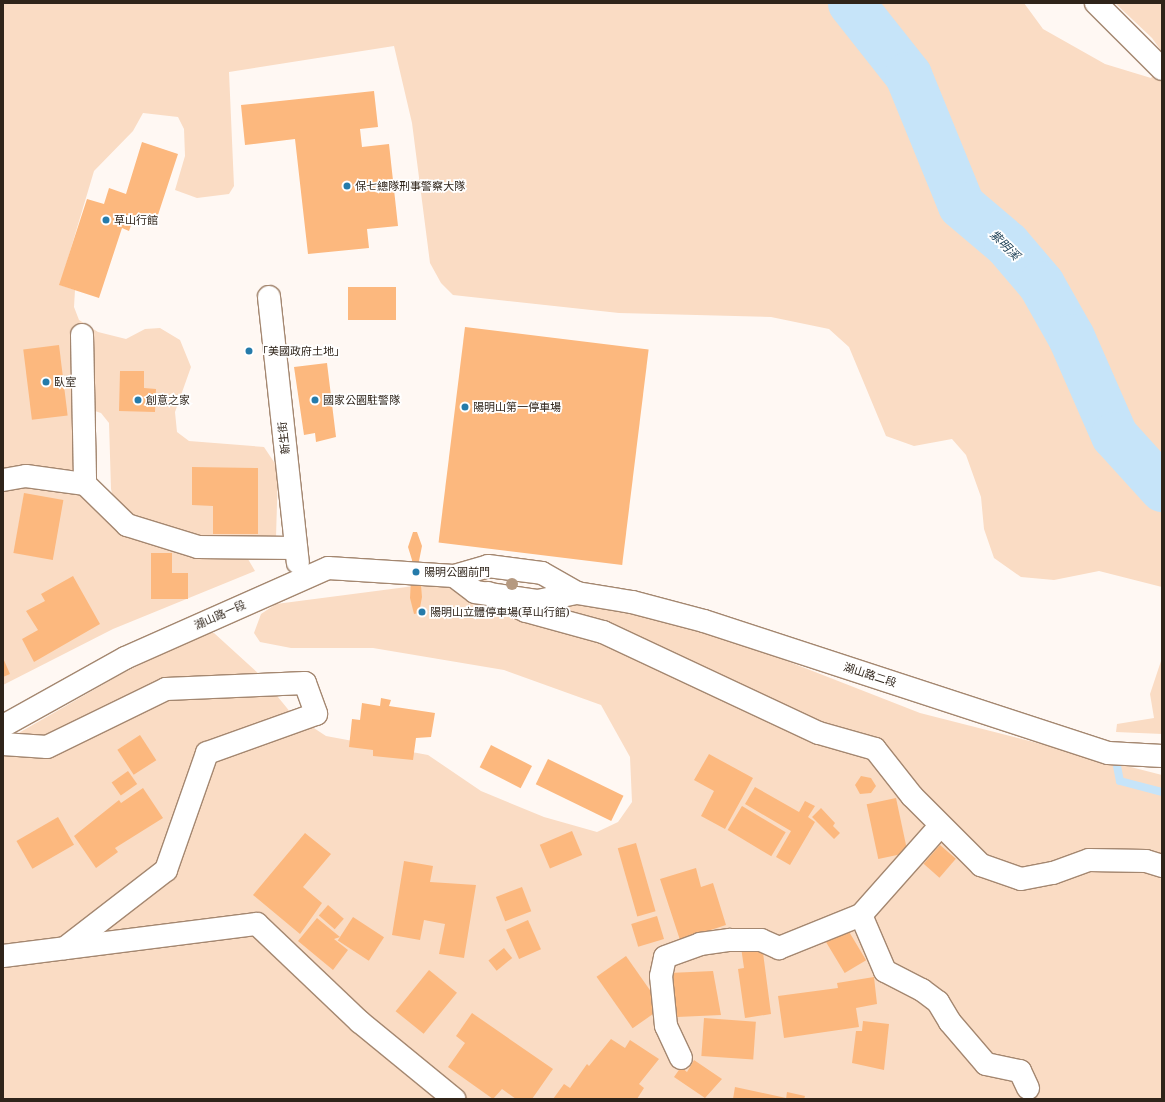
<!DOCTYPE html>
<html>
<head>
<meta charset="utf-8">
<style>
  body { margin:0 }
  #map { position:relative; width:1165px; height:1102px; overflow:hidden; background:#fff8f3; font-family:"Noto Serif","Noto Sans TC",serif }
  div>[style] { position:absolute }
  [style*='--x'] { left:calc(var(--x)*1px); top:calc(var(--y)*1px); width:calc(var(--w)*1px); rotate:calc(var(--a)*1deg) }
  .green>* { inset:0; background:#fadcc4 }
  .stream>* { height:8px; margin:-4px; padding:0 4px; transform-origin:4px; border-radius:4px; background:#c6e4f9 }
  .river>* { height:47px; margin:-23.5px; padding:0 23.5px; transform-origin:23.5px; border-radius:23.5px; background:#c6e4f9 }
  .building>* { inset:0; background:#fcb87e; transform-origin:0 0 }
  .roads { filter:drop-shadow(1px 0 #a48770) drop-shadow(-1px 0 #a48770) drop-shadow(0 1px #a48770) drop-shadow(0 -1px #a48770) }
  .minor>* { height:22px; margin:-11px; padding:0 11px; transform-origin:11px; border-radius:11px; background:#fff }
  .trees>* { width:12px; height:12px; margin:-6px; border-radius:50%; background:#b59980 }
  .dots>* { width:11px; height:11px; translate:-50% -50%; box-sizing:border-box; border:2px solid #fff; border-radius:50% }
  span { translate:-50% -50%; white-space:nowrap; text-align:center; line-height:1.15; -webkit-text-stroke:3.5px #fff; paint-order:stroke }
  .poi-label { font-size:11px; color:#2f241a }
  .left { translate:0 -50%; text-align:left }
  .street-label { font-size:11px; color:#2f241a }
  .water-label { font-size:12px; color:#183b51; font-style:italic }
  .frame { position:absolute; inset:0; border:4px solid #2f241a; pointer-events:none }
</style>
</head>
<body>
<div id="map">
  <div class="green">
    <div style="clip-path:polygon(3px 3px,1024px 3px,1043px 29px,1105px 64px,1151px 78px,1162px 66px,1162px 587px,1099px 571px,1054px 580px,1021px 577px,994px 558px,984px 529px,981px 497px,966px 455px,952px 439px,914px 446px,886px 436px,849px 347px,829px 329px,771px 317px,619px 313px,453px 295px,441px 283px,430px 263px,412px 123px,394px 46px,229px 72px,234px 186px,229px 194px,197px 198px,175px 190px,185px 156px,184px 129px,178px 117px,143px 113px,133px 131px,94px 171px,60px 285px,75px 290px,74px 307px,79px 320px,98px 332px,126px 339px,145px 329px,160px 328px,180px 340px,191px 367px,175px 412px,177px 432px,189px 441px,264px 447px,278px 468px,276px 538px,269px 544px,204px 542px,130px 520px,115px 506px,111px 489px,109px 423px,101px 413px,92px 410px,78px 416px,75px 475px,83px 488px,126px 531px,188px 551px,245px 554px,255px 571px,113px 629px,3px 685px)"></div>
    <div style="clip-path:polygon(1115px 3px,1162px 3px,1162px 52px,1152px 38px)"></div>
    <div style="clip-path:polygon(476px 578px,654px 617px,738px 642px,920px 713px,1162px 775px,1162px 1099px,3px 1099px,3px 742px,123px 673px,205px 633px,214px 633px,260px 675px,291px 713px,326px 736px,428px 755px,481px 791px,544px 817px,597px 832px,618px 822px,632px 802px,630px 757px,601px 705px,504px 670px,373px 648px,291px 648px,260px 642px,254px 633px,261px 614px,276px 604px)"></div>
    <div style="clip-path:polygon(1162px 658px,1162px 734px,1116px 732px,1117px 724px,1154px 718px,1150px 694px)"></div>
  </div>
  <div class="stream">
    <div style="--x:1117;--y:766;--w:15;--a:79"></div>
    <div style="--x:1120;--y:781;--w:43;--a:14.7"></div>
  </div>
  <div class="river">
    <div style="--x:851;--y:3;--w:92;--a:51.6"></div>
    <div style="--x:908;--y:75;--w:140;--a:67.8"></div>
    <div style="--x:961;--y:205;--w:60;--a:40.3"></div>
    <div style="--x:1007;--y:244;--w:52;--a:49.6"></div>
    <div style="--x:1041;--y:284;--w:61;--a:60.5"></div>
    <div style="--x:1071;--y:337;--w:107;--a:66.3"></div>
    <div style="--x:1114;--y:435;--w:72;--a:47.8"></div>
  </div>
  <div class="building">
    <div style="clip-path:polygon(374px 91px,378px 127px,360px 129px,362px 147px,389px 144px,398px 226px,367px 229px,369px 248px,308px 254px,295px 139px,245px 145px,241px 105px)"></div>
    <div style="clip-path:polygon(142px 142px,178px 154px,155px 224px,134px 217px,129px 231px,122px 228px,99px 298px,59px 285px,87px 199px,104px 204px,109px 188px,126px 194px)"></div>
    <div style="left:396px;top:287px;width:33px;height:48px;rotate:90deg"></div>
    <div style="left:465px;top:327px;width:185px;height:217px;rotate:7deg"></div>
    <div style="left:59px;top:345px;width:71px;height:36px;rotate:83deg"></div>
    <div style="clip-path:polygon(327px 363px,336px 437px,316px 442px,315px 433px,304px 435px,294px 367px)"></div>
    <div style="clip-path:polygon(120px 371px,144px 371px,144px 388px,156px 389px,155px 412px,119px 411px)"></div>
    <div style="clip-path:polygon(192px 467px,258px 468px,258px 534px,213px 534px,213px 506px,192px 505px)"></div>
    <div style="left:24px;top:493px;width:40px;height:61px;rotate:10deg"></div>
    <div style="clip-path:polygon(413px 532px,417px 532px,422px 546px,419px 561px,422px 597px,419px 613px,414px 614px,410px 598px,412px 560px,408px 547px)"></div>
    <div style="clip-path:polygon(151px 553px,172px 553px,172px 573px,188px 573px,188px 599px,151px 599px)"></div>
    <div style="clip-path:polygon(73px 576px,100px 624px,34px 662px,22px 639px,38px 630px,26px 611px,45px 601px,41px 594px)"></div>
    <div style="clip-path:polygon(3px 658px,10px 674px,3px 677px)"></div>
    <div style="clip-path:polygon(381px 698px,391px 700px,389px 706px,435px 713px,431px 737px,416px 738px,413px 760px,373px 756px,373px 750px,349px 747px,352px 719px,360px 720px,362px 703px,380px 706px)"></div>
    <div style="left:140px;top:735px;width:30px;height:27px;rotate:57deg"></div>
    <div style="left:491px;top:745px;width:46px;height:25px;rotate:27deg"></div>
    <div style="clip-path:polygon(709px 754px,753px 778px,725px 829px,701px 816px,714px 791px,694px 780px)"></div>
    <div style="left:548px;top:759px;width:84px;height:28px;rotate:26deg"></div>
    <div style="left:128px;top:771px;width:16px;height:20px;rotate:55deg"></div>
    <div style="clip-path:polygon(861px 776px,871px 778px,876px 786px,871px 793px,860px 794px,855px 785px)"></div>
    <div style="clip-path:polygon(755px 787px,799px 812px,805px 801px,815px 806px,808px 817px,815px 822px,790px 865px,776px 857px,791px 831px,745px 804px)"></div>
    <div style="clip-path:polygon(143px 788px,163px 818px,115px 848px,118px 852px,96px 868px,74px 836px,119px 800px,121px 803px)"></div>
    <div style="left:896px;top:798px;width:56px;height:30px;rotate:78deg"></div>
    <div style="left:742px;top:806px;width:51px;height:28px;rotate:31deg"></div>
    <div style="clip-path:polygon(821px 808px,835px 823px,833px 826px,840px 833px,834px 839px,812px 817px)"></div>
    <div style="left:58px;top:817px;width:32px;height:48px;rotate:60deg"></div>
    <div style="left:572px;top:831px;width:26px;height:35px;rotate:67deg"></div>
    <div style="clip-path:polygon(305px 833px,331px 854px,303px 887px,322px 903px,300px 934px,253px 895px)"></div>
    <div style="left:636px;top:843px;width:71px;height:19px;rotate:74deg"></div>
    <div style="left:940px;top:845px;width:21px;height:25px;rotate:41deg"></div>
    <div style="clip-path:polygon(404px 861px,433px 866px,430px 882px,476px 885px,464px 958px,439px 954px,445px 924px,424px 920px,420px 940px,392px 935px)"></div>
    <div style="clip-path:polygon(696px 868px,701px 887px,713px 883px,726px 925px,680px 940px,660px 879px)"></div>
    <div style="left:522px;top:887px;width:26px;height:28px;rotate:69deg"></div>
    <div style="left:328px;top:905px;width:21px;height:14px;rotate:41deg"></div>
    <div style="left:657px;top:916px;width:24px;height:27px;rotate:73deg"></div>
    <div style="left:353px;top:917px;width:37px;height:28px;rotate:33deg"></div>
    <div style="clip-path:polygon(317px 918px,340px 937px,334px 939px,348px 950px,333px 970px,298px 941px)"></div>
    <div style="left:528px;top:920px;width:32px;height:24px;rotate:66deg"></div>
    <div style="left:845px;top:925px;width:41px;height:25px;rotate:59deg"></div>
    <div style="clip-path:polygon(762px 945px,771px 1014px,745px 1018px,738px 969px,744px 968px,741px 947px)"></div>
    <div style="left:504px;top:948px;width:13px;height:20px;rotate:51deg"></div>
    <div style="left:626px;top:956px;width:63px;height:36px;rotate:55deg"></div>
    <div style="left:429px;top:970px;width:36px;height:53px;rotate:39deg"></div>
    <div style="clip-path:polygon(713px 971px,721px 1015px,677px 1017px,669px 973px)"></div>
    <div style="clip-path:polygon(874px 977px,877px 1004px,856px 1008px,859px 1027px,784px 1038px,778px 996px,838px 988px,837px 983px)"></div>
    <div style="clip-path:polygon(472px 1013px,553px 1069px,532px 1099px,516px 1099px,502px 1089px,493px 1099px,448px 1067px,465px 1043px,456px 1036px)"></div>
    <div style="left:704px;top:1018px;width:52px;height:38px;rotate:4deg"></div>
    <div style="clip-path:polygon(863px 1021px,889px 1024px,884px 1070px,852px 1063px,856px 1031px,862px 1031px)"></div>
    <div style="clip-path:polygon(611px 1039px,625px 1048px,630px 1040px,659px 1059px,639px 1084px,644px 1088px,637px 1099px,553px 1099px,564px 1084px,570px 1088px,587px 1064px,589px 1066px)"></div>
    <div style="clip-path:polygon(694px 1060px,722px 1079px,705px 1098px,674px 1077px,681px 1067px,687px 1072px)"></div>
    <div style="clip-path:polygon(735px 1087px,786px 1098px,785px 1099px,733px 1099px)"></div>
    <div style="clip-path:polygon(787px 1092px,805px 1096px,804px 1099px,786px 1099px)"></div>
  </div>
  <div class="roads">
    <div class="minor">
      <div style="--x:1096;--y:3;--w:93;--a:45"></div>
      <div style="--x:269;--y:297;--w:267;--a:83.8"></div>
      <div style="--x:82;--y:335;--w:149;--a:88.8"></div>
      <div style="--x:3;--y:480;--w:23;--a:-10"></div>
      <div style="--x:26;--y:476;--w:60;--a:7.7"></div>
      <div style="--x:85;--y:484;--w:59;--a:44.3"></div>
      <div style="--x:127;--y:525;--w:74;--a:17.2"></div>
      <div style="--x:198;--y:547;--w:98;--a:0.6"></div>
      <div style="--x:454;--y:576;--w:26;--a:37"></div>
      <div style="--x:475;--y:592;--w:64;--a:8.1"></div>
      <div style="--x:538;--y:601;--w:40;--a:-12"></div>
      <div style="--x:488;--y:593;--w:42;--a:25.3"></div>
      <div style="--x:526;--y:611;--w:80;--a:15.3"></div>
      <div style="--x:603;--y:632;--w:238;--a:25.1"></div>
      <div style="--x:819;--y:733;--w:58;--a:15.9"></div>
      <div style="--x:875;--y:749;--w:60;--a:51.8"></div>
      <div style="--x:912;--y:796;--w:98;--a:45"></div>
      <div style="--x:981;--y:865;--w:42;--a:19.3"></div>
      <div style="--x:1021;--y:879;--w:33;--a:-11"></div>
      <div style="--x:1053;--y:873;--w:38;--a:-20"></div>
      <div style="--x:1089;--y:860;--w:57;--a:1"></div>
      <div style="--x:1146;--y:861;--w:17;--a:17"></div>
      <div style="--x:3;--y:726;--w:140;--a:-29.1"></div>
      <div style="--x:125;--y:658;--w:222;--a:-23.9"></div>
      <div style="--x:328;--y:568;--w:126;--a:3.6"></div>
      <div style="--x:454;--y:576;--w:35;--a:-16"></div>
      <div style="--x:488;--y:566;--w:54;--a:7.4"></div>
      <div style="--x:542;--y:573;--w:40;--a:29.7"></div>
      <div style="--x:577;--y:593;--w:56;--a:9.3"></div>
      <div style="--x:632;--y:602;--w:74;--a:14.8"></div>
      <div style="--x:704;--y:621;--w:425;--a:18.1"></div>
      <div style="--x:1108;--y:753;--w:54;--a:3.2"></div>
      <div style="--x:3;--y:744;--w:44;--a:3.9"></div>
      <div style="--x:47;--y:747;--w:132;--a:-26"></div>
      <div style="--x:166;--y:689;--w:139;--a:-2.5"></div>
      <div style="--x:305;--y:683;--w:33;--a:70"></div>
      <div style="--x:316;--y:714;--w:116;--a:160.3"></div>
      <div style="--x:207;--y:753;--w:124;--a:109.3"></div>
      <div style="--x:166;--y:870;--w:128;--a:142.3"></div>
      <div style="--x:940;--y:826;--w:119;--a:131.6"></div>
      <div style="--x:861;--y:915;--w:61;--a:66.8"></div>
      <div style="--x:885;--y:971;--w:42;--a:27.2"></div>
      <div style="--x:922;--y:990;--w:20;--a:37"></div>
      <div style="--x:938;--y:1002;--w:23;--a:59"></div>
      <div style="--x:950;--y:1022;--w:55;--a:49.4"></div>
      <div style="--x:986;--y:1064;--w:35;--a:12"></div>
      <div style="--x:1020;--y:1071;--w:19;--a:65"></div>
      <div style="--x:3;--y:956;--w:256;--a:-7.2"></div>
      <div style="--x:257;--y:924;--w:142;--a:43.6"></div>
      <div style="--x:360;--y:1022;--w:122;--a:39.3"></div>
      <div style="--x:681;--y:1058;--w:35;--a:-115"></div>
      <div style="--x:666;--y:1026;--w:50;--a:-95.7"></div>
      <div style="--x:661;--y:976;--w:19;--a:-78"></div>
      <div style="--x:665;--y:957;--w:37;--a:-20"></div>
      <div style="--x:700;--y:944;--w:30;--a:-8"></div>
      <div style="--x:730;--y:940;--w:31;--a:0"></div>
      <div style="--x:761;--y:940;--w:20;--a:24"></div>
      <div style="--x:779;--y:948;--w:88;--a:-21.9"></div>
    </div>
  </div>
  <div class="trees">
    <div style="left:512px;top:584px"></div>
  </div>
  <div class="dots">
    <div style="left:347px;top:186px;background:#257baa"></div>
    <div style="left:106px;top:220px;background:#257baa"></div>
    <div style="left:249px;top:351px;background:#257baa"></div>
    <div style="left:46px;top:382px;background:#257baa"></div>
    <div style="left:138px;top:400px;background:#257baa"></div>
    <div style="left:315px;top:400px;background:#257baa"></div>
    <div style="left:465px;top:407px;background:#257baa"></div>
    <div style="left:416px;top:572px;background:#257baa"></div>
    <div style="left:422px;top:612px;background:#257baa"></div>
  </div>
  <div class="poi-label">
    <span class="left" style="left:355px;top:186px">保七總隊刑事警察大隊</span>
    <span class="left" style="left:114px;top:220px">草山行館</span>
    <span class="left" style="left:257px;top:351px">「美國政府土地」</span>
    <span class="left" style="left:54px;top:382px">臥室</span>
    <span class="left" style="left:146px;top:400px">創意之家</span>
    <span class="left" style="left:323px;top:400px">國家公園駐警隊</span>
    <span class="left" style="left:473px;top:407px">陽明山第一停車場</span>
    <span class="left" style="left:424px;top:572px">陽明公園前門</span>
    <span class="left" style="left:430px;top:612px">陽明山立體停車場(草山行館)</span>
  </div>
  <div class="street-label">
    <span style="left:284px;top:438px;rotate:-96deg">新生街</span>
    <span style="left:220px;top:615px;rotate:-24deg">湖山路一段</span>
    <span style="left:870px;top:675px;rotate:18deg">湖山路二段</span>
  </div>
  <div class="water-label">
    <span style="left:1005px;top:245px;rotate:45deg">紫明溪</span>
  </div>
  <div class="frame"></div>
</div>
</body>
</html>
